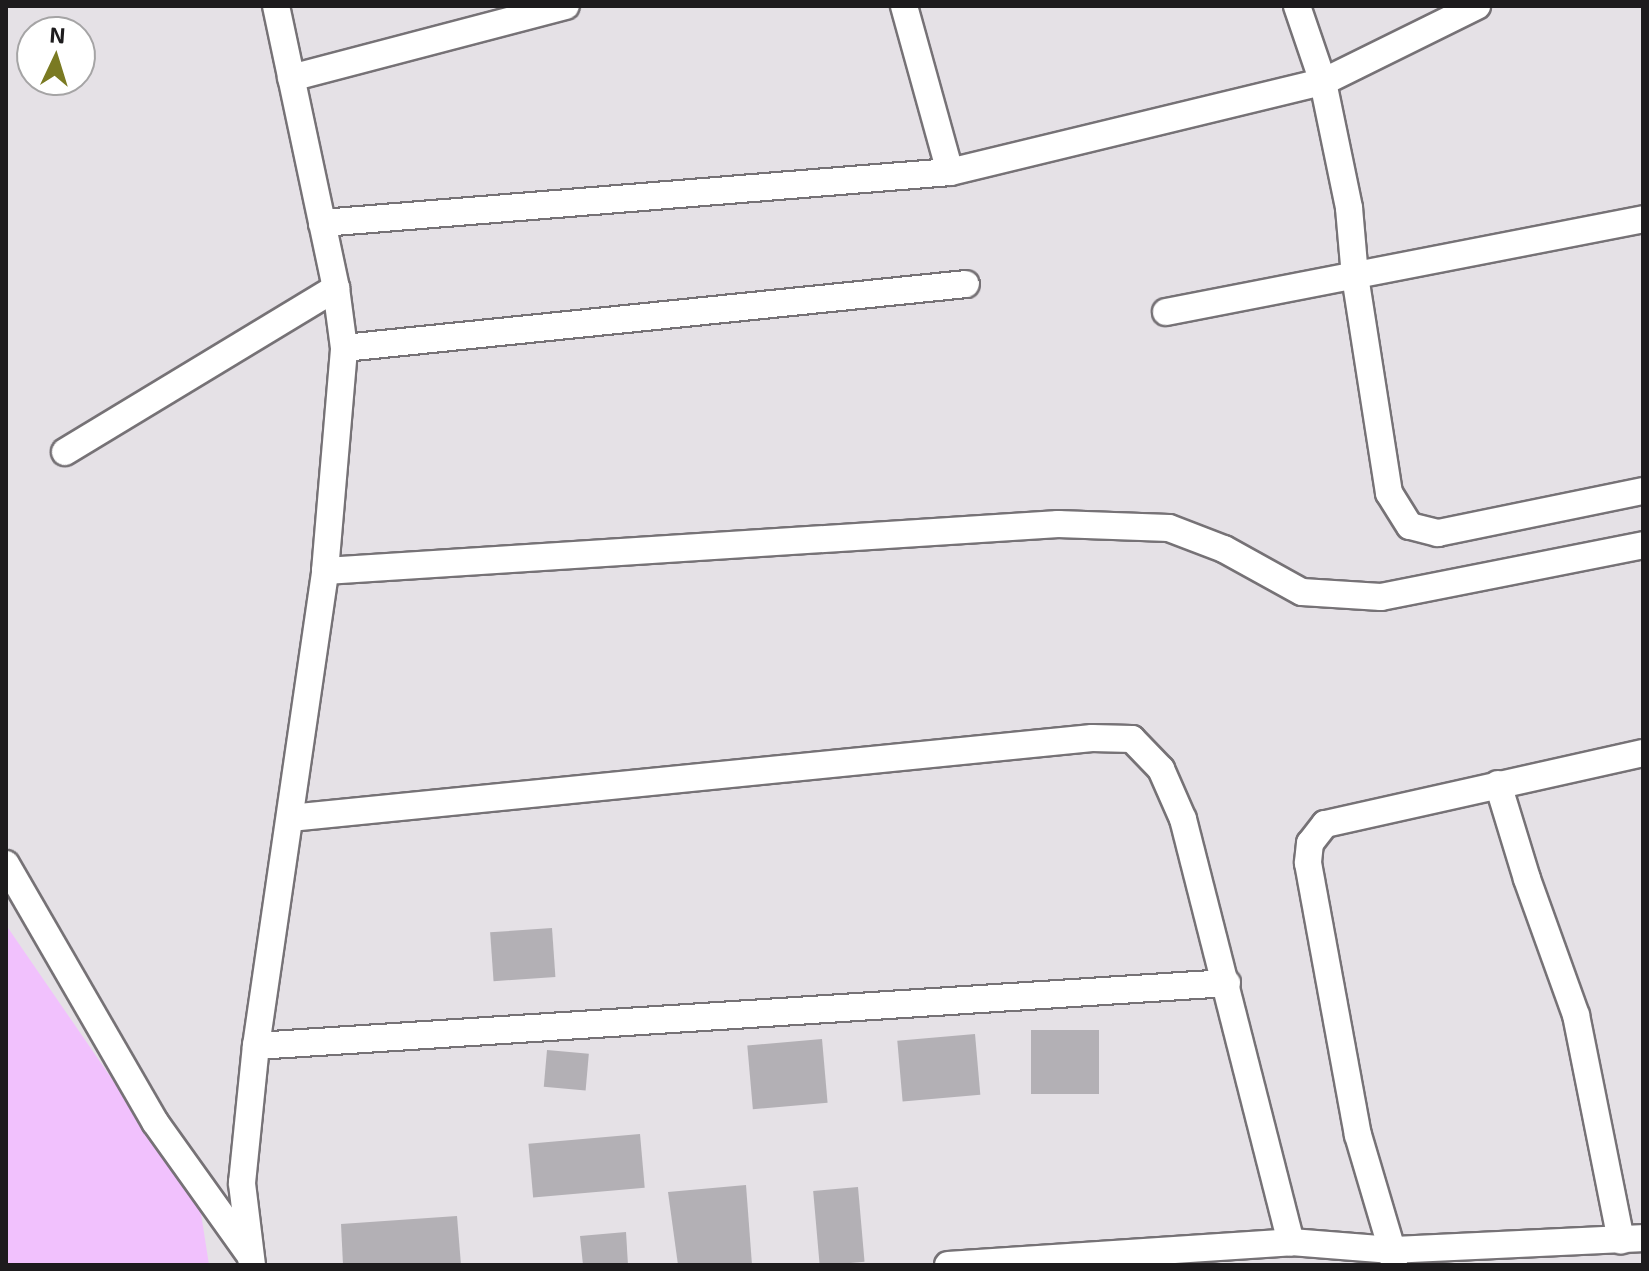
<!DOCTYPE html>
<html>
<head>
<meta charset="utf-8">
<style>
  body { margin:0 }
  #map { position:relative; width:1649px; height:1271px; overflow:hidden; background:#e5e1e6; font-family:"Exo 2",sans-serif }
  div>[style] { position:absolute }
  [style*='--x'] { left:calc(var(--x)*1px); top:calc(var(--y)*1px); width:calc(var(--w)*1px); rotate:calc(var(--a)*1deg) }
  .green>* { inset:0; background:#f1c1fd }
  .building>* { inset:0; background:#b3b0b5; transform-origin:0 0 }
  .roads { filter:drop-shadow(2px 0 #767276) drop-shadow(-2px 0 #767276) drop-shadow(0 2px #767276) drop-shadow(0 -2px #767276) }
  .minor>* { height:26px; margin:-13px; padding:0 13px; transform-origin:13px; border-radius:13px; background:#fff }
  span { translate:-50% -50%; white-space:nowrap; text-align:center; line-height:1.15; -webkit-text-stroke:6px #fff; paint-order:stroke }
  .frame { position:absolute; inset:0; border:8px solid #1d1b1d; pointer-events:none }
  .north { position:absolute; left:16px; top:16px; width:80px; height:80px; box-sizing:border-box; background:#fff; border:2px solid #a5a4a5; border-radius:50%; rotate:4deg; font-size:22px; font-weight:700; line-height:32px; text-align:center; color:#1d1b1d }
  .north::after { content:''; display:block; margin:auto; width:28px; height:36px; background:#7a7a22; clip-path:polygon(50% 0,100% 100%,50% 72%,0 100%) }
</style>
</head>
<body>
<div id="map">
  <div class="green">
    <div style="clip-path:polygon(6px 925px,200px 1207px,209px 1265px,6px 1265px)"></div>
  </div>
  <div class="building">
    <div style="left:552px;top:928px;width:49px;height:62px;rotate:86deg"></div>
    <div style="left:1031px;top:1030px;width:68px;height:64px"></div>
    <div style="left:975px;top:1034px;width:61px;height:78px;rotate:85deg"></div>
    <div style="left:822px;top:1039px;width:64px;height:75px;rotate:85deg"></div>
    <div style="left:547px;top:1050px;width:42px;height:37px;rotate:5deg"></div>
    <div style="left:640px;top:1134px;width:54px;height:112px;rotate:85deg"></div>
    <div style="clip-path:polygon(746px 1185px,752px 1265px,678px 1265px,668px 1192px)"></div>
    <div style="left:858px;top:1187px;width:75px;height:45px;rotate:85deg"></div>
    <div style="clip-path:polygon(457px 1216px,461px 1265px,343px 1265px,341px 1224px)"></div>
    <div style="clip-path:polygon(626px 1232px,628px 1265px,583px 1265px,580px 1236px)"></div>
  </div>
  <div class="roads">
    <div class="minor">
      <div style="--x:904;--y:6;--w:172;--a:74.5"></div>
      <div style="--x:1297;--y:6;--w:80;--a:71.1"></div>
      <div style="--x:1323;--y:82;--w:172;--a:-26.3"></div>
      <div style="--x:291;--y:78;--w:284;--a:-14.7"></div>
      <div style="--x:322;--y:223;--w:630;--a:-4.64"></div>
      <div style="--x:950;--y:172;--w:384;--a:-13.6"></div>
      <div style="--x:1323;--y:82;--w:129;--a:78.3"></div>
      <div style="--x:1349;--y:208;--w:68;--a:85"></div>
      <div style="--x:1355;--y:276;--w:220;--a:81.1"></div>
      <div style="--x:1389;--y:493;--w:39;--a:58"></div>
      <div style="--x:1410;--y:526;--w:29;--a:14"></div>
      <div style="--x:1438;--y:533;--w:209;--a:-11.6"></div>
      <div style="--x:1166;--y:312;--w:486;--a:-11"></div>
      <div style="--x:344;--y:348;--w:625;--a:-5.87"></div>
      <div style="--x:65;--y:452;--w:317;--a:-31.2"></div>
      <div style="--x:325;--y:571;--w:735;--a:-3.67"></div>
      <div style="--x:1058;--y:524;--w:111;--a:2.1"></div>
      <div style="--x:1169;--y:528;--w:59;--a:20.9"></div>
      <div style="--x:1224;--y:549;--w:89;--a:28.9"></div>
      <div style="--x:1302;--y:592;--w:79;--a:3.6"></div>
      <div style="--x:1381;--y:597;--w:267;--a:-11.2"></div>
      <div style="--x:1643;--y:753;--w:326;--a:167.4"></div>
      <div style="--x:1325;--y:824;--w:24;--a:128"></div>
      <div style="--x:1310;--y:843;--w:20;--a:96"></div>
      <div style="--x:1308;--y:863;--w:277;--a:79.6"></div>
      <div style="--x:1358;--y:1135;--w:120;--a:73.5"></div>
      <div style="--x:1392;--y:1250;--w:251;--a:-2.7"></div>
      <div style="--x:1498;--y:784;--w:99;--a:73"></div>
      <div style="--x:1527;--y:879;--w:145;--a:70.2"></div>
      <div style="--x:1576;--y:1015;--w:230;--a:78.7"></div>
      <div style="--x:290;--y:818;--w:806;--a:-5.7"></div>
      <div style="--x:1092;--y:738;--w:40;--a:1.4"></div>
      <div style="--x:1132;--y:739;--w:42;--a:46"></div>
      <div style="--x:1161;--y:769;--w:55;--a:66.3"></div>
      <div style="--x:1183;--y:819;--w:437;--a:75.7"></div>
      <div style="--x:6;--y:864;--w:298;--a:60"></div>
      <div style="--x:155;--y:1122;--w:162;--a:54.5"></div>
      <div style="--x:256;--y:1046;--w:973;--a:-3.71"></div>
      <div style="--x:252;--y:1265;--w:83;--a:-97"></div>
      <div style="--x:242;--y:1183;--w:138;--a:-84.2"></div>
      <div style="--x:256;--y:1046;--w:480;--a:-81.7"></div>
      <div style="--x:325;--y:571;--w:224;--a:-85.1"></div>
      <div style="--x:344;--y:348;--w:61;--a:-97.6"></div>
      <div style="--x:336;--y:288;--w:288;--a:-102"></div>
      <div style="--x:948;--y:1265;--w:344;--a:-3.8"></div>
      <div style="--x:1291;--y:1242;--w:101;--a:4.5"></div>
      <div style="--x:1392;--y:1250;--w:15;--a:82"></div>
    </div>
  </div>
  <div class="frame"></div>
  <div class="north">N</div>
</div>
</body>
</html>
